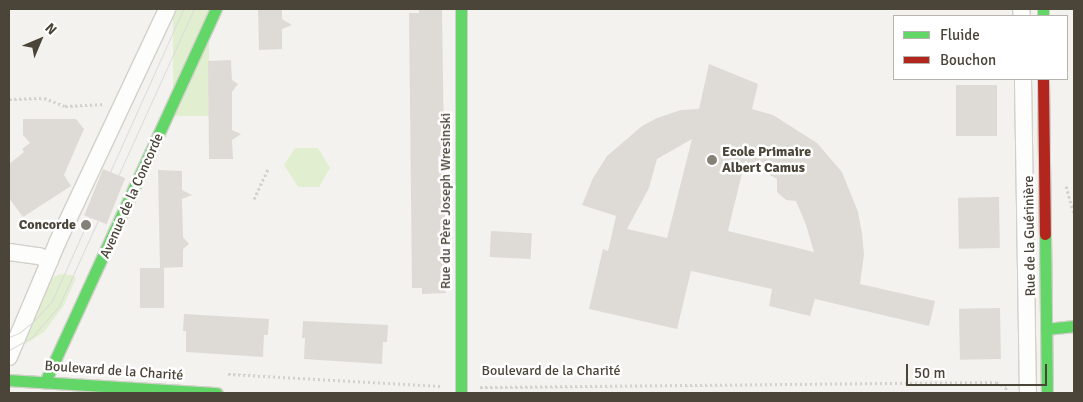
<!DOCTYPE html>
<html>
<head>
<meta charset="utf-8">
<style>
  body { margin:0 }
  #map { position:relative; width:1083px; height:402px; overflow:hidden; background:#f4f2ee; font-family:Signika,sans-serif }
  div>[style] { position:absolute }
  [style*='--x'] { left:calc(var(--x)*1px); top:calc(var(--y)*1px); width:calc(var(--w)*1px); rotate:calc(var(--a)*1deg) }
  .green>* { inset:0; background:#e1eecf; transform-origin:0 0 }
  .building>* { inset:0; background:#dedbd6; transform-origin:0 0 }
  .path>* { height:3px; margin-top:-1.5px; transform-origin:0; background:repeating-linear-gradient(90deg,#d3d2cc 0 2.5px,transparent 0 5px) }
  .roads { filter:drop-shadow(1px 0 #d2d0cb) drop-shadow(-1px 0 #d2d0cb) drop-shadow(0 1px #d2d0cb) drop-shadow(0 -1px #d2d0cb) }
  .street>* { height:16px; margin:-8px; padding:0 8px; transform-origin:8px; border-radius:8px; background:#fdfdfc }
  .fast>* { height:11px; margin:-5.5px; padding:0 5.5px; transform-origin:5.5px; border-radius:5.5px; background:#63d668 }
  .jam>* { height:11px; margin:-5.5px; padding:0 5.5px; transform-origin:5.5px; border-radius:5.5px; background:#b3261e }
  .tram>* { height:1px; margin:-0.5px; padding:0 0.5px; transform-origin:0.5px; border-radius:0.5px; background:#dbdbda }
  .dots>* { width:14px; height:14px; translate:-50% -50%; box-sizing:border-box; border:2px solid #fff; border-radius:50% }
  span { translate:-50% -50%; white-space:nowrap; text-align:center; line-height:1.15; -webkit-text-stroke:5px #fff; paint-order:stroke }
  .poi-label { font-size:14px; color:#4b4439; font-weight:700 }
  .left { translate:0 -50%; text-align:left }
  .right { translate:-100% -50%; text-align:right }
  .street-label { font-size:14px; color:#4b4439 }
  .frame { position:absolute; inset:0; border:10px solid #4b4439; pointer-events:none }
  .legend { position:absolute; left:893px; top:15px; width:175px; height:65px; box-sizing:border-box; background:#fff; border:1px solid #b7b4b0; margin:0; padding:6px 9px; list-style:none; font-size:15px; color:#4b4439 }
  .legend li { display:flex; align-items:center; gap:10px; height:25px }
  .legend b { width:25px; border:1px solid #b7b4b0 }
  .north { position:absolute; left:15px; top:15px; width:50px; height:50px; -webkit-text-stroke:4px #fff; paint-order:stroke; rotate:45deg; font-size:14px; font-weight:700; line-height:20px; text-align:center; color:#4b4439 }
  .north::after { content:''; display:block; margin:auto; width:18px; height:22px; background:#4b4439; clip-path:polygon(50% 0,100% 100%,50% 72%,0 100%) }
  .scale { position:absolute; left:906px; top:364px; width:141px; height:22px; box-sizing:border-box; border:2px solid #4b4439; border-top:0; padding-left:6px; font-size:15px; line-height:18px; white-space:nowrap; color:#4b4439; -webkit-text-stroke:4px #fff; paint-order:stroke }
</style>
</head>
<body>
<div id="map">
  <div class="green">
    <div style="left:173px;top:9px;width:36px;height:107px"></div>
    <div style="clip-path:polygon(295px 148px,318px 148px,330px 168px,319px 187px,298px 187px,284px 165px)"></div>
    <div style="clip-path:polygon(60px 274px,72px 275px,76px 278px,64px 305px,44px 332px,17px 349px,48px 280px)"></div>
  </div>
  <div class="building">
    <div style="clip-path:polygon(258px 9px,282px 9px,282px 19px,292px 25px,282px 29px,282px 49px,259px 50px)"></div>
    <div style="clip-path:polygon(419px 9px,442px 9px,446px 293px,422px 294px,422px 288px,412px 288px,409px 13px,419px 13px)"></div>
    <div style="clip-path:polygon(231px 60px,232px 80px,238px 84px,232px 92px,232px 130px,241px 134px,232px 140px,233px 159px,209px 159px,208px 61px)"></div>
    <div style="clip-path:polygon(evenodd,709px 64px,758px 84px,752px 109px,773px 115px,817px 143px,842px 172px,858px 212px,862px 233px,864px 255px,860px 284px,935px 301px,929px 326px,815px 299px,810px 316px,769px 306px,772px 289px,696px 272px,691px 271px,677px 329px,589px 309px,603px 249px,608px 251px,616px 216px,582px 205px,593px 178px,607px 156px,642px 126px,657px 118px,681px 110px,699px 109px,709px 64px,692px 139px,667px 238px,627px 229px,649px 188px,657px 159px,692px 139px,709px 64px,745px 161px,777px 179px,777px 192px,786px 200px,796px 201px,806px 225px,814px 252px,728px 231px,745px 161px)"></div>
    <div style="left:956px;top:85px;width:41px;height:51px"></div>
    <div style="clip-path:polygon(23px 119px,76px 119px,84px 129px,64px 175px,71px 186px,23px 217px,9px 198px,9px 164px,24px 152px,22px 149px,30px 143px,23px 135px)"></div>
    <div style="left:103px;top:169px;width:24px;height:50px;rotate:22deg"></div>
    <div style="clip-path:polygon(158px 170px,182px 171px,182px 190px,192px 195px,182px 199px,183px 237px,189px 244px,183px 249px,183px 267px,160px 268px)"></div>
    <div style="left:999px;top:197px;width:51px;height:41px;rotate:89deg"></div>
    <div style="left:491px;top:231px;width:41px;height:26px;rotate:3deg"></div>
    <div style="left:140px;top:268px;width:24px;height:40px"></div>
    <div style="left:1000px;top:308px;width:51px;height:41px;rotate:89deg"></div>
    <div style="clip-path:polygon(184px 314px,269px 319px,268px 335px,264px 335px,263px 357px,186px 352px,186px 331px,183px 331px)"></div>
    <div style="clip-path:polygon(303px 321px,388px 325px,387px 342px,383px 342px,382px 364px,304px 359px,305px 338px,302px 338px)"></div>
  </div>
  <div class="path">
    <div style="--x:9;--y:99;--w:35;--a:-2"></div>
    <div style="--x:44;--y:98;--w:22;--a:21"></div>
    <div style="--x:65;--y:106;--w:39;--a:-3"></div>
    <div style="--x:1066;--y:186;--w:29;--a:74"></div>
    <div style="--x:254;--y:199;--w:33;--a:-65"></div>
    <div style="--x:228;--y:374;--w:213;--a:3.2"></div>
    <div style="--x:480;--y:387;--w:516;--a:-0.56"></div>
    <div style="--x:996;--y:382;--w:11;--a:27"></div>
    <div style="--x:1006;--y:387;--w:6;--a:90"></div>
  </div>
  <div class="roads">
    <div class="street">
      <div style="--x:1021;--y:9;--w:7;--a:82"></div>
      <div style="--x:1023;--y:79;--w:314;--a:89.1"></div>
      <div style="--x:9;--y:252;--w:30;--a:8"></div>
      <div style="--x:39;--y:256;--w:12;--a:24"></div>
      <div style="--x:9;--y:357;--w:126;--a:-67.1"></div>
      <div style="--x:58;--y:241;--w:256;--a:-64.8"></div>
    </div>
    <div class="fast">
      <div style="--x:461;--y:9;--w:384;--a:90"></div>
      <div style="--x:1043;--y:9;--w:7;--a:90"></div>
      <div style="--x:1045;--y:234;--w:159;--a:89.3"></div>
      <div style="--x:1046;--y:329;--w:28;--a:-6"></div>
      <div style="--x:9;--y:380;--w:208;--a:3.6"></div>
      <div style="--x:45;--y:382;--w:410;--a:-65.4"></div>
    </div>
    <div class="jam">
      <div style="--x:1043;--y:79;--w:155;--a:89.3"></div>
    </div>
  </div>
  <div class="tram">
    <div style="--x:9;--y:337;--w:11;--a:-22"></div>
    <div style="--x:19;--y:333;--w:19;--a:-39"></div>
    <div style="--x:34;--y:321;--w:27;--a:-48"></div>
    <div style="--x:52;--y:301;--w:320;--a:-65.8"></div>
    <div style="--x:9;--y:350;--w:26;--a:-29"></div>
    <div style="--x:32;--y:337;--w:41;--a:-48.9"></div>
    <div style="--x:59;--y:306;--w:326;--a:-65.6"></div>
  </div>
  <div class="dots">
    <div style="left:712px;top:160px;background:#868178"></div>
    <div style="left:86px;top:225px;background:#868178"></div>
  </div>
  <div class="poi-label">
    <span class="left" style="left:722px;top:160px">Ecole Primaire<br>Albert Camus</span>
    <span class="right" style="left:76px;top:225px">Concorde</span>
  </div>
  <div class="street-label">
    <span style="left:132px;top:196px;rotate:-66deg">Avenue de la Concorde</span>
    <span style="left:446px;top:201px;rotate:-90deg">Rue du Père Joseph Wresinski</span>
    <span style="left:1030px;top:236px;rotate:-91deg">Rue de la Guérinière</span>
    <span style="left:114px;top:371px;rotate:4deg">Boulevard de la Charité</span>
    <span style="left:551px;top:371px">Boulevard de la Charité</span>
  </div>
  <div class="frame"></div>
  <ul class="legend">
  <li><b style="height:6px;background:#63d668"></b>Fluide</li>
  <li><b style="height:6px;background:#b3261e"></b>Bouchon</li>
  </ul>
  <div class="north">N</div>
  <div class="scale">50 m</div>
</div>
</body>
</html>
